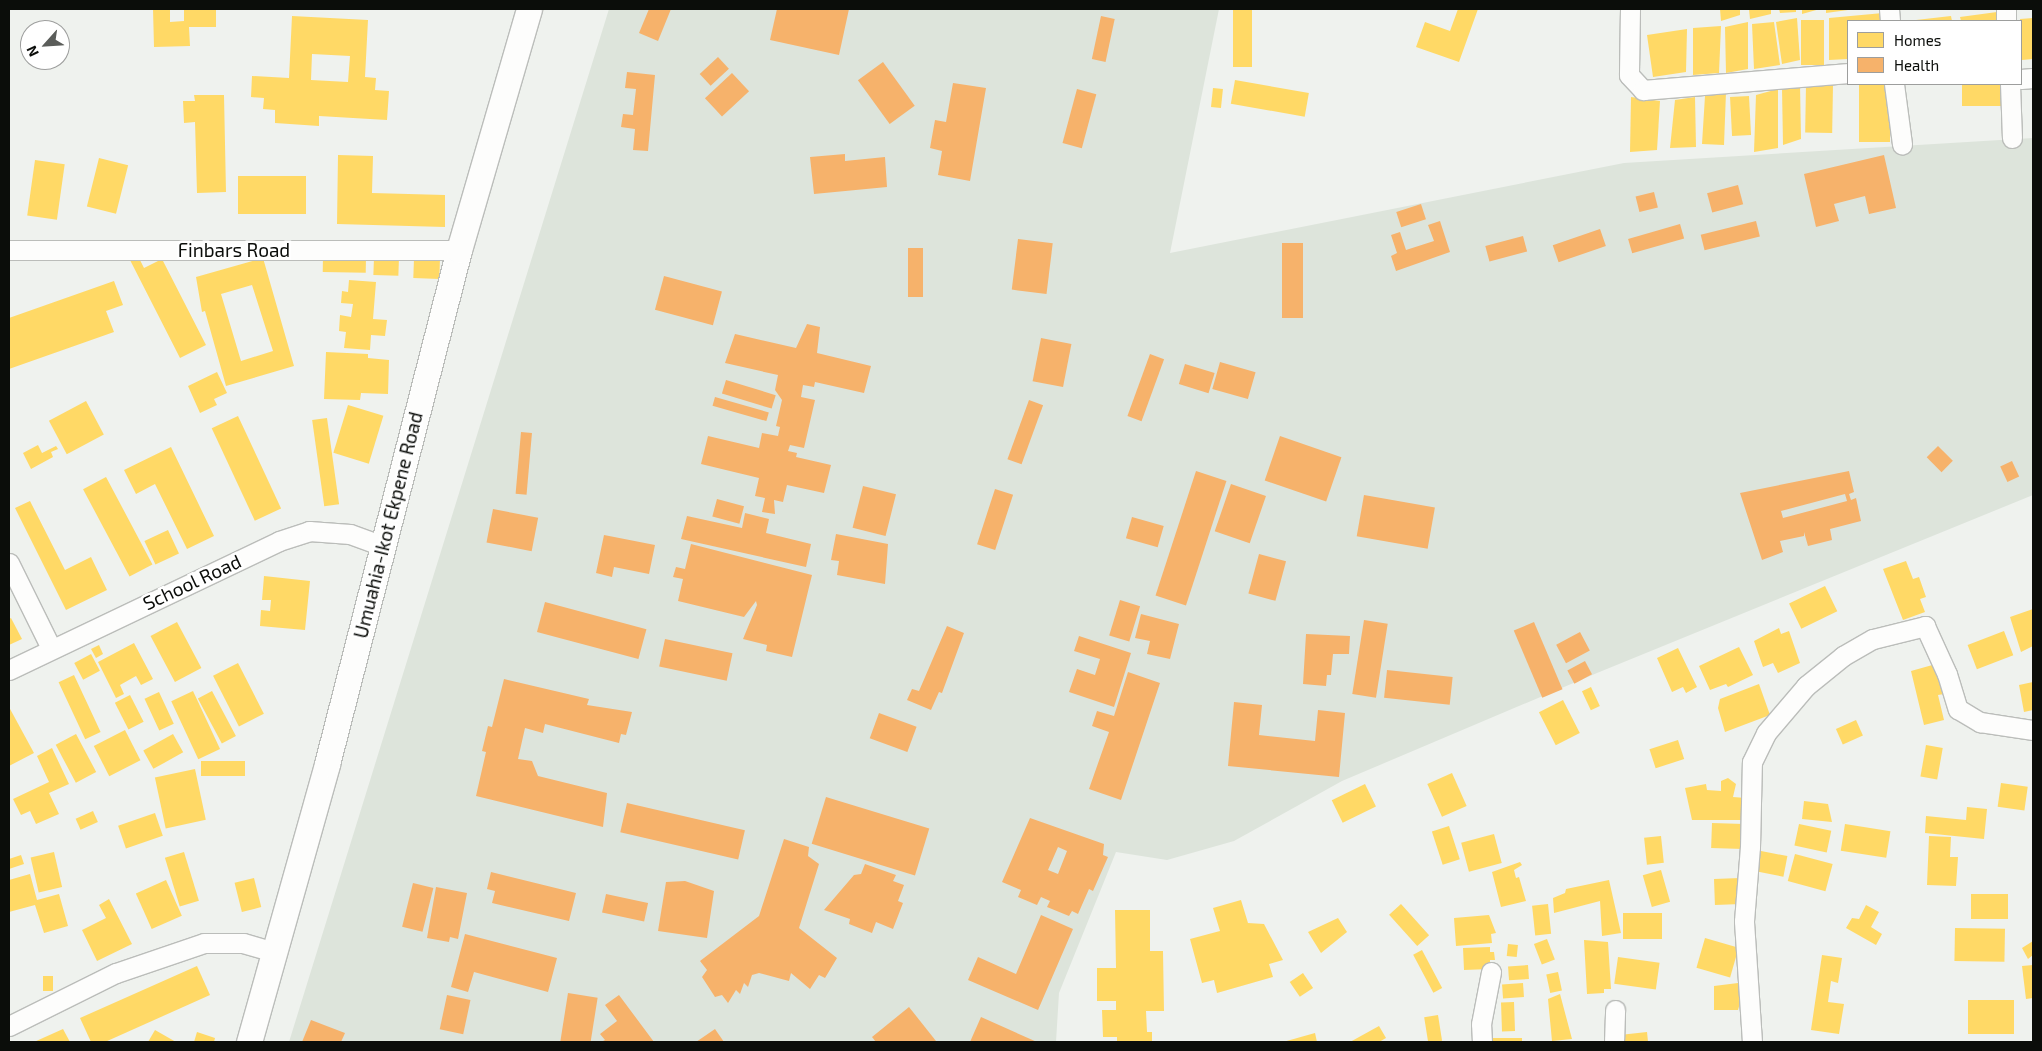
<!DOCTYPE html>
<html>
<head>
<meta charset="utf-8">
<style>
  body { margin:0 }
  #map { position:relative; width:2042px; height:1051px; overflow:hidden; background:#eff2ee; font-family:"Exo 2",sans-serif }
  div>[style] { position:absolute }
  [style*='--x'] { left:calc(var(--x)*1px); top:calc(var(--y)*1px); width:calc(var(--w)*1px); rotate:calc(var(--a)*1deg) }
  .built>* { inset:0; background:#dde4db }
  .homes>* { inset:0; background:#ffd966; transform-origin:0 0 }
  .health>* { inset:0; background:#f6b26b; transform-origin:0 0 }
  .roads { filter:drop-shadow(1px 0 #bbbdba) drop-shadow(-1px 0 #bbbdba) drop-shadow(0 1px #bbbdba) drop-shadow(0 -1px #bbbdba) }
  .minor>* { height:19px; margin:-9.5px; padding:0 9.5px; transform-origin:9.5px; border-radius:9.5px; background:#fdfdfc }
  .major>* { height:25px; margin:-12.5px; padding:0 12.5px; transform-origin:12.5px; border-radius:12.5px; background:#fdfdfc }
  span { translate:-50% -50%; white-space:nowrap; text-align:center; line-height:1.15; -webkit-text-stroke:5px #fff; paint-order:stroke }
  .street-label { font-size:19px; color:#0b0d0a }
  .frame { position:absolute; inset:0; border:10px solid #0b0d0a; pointer-events:none }
  .legend { position:absolute; left:1847px; top:20px; width:175px; height:65px; box-sizing:border-box; background:#fff; border:1px solid #9d9e9d; margin:0; padding:6px 9px; list-style:none; font-size:15px; color:#0b0d0a }
  .legend li { display:flex; align-items:center; gap:10px; height:25px }
  .legend b { width:25px; border:1px solid #9d9e9d }
  .north { position:absolute; left:20px; top:20px; width:50px; height:50px; box-sizing:border-box; background:#fff; border:1px solid #9d9e9d; border-radius:50%; rotate:244deg; font-size:14px; font-weight:700; line-height:20px; text-align:center; color:#0b0d0a }
  .north::after { content:''; display:block; margin:auto; width:18px; height:22px; background:#5b5d5a; clip-path:polygon(50% 0,100% 100%,50% 72%,0 100%) }
</style>
</head>
<body>
<div id="map">
  <div class="built">
    <div style="clip-path:polygon(609px 9px,1219px 9px,1170px 253px,1624px 163px,2033px 138px,2033px 495px,1597px 673px,1342px 781px,1234px 841px,1167px 860px,1116px 852px,1059px 993px,1056px 1042px,289px 1042px)"></div>
  </div>
  <div class="homes">
    <div style="clip-path:polygon(153px 9px,170px 9px,170px 22px,184px 21px,184px 9px,216px 9px,216px 27px,189px 27px,190px 46px,154px 47px)"></div>
    <div style="left:1233px;top:9px;width:19px;height:58px"></div>
    <div style="clip-path:polygon(1458px 9px,1478px 9px,1459px 62px,1416px 47px,1425px 22px,1450px 31px)"></div>
    <div style="clip-path:polygon(1720px 9px,1740px 9px,1740px 15px,1721px 21px)"></div>
    <div style="clip-path:polygon(1749px 9px,1771px 9px,1771px 14px,1750px 19px)"></div>
    <div style="clip-path:polygon(1779px 9px,1796px 9px,1796px 12px,1780px 13px)"></div>
    <div style="clip-path:polygon(1802px 9px,1820px 9px,1802px 14px)"></div>
    <div style="clip-path:polygon(1826px 9px,1848px 9px,1848px 10px,1826px 13px)"></div>
    <div style="clip-path:polygon(1997px 12px,1998px 21px,1961px 21px,1960px 17px)"></div>
    <div style="clip-path:polygon(1883px 13px,1883px 21px,1848px 21px,1848px 59px,1829px 60px,1829px 18px)"></div>
    <div style="clip-path:polygon(evenodd,292px 16px,368px 20px,365px 77px,376px 78px,375px 90px,389px 91px,387px 120px,319px 116px,319px 126px,275px 123px,275px 110px,263px 109px,264px 98px,251px 97px,252px 76px,289px 78px,292px 16px,312px 54px,350px 56px,348px 82px,311px 80px,312px 54px)"></div>
    <div style="clip-path:polygon(1951px 16px,1952px 21px,1916px 21px,1916px 20px)"></div>
    <div style="clip-path:polygon(1797px 18px,1800px 60px,1782px 64px,1776px 22px)"></div>
    <div style="clip-path:polygon(2033px 18px,2033px 59px,2022px 60px,2020px 19px)"></div>
    <div style="left:1801px;top:20px;width:23px;height:45px"></div>
    <div style="clip-path:polygon(1748px 22px,1748px 69px,1726px 73px,1725px 27px)"></div>
    <div style="clip-path:polygon(1774px 22px,1780px 65px,1754px 69px,1752px 24px)"></div>
    <div style="clip-path:polygon(1721px 26px,1719px 73px,1693px 75px,1693px 28px)"></div>
    <div style="clip-path:polygon(1687px 29px,1686px 72px,1653px 77px,1647px 35px)"></div>
    <div style="left:1235px;top:80px;width:75px;height:24px;rotate:10deg"></div>
    <div style="left:1859px;top:84px;width:31px;height:58px"></div>
    <div style="left:1962px;top:84px;width:43px;height:22px"></div>
    <div style="clip-path:polygon(1800px 85px,1801px 139px,1783px 145px,1782px 88px)"></div>
    <div style="left:1833px;top:85px;width:48px;height:27px;rotate:91deg"></div>
    <div style="left:1213px;top:88px;width:10px;height:19px;rotate:6deg"></div>
    <div style="clip-path:polygon(1778px 89px,1778px 148px,1754px 152px,1756px 95px)"></div>
    <div style="clip-path:polygon(1726px 92px,1724px 145px,1702px 144px,1705px 96px)"></div>
    <div style="clip-path:polygon(194px 95px,224px 95px,226px 192px,197px 193px,195px 122px,184px 123px,183px 101px,195px 101px)"></div>
    <div style="left:1749px;top:96px;width:39px;height:19px;rotate:87deg"></div>
    <div style="clip-path:polygon(1631px 97px,1660px 101px,1657px 150px,1630px 152px)"></div>
    <div style="clip-path:polygon(1695px 97px,1696px 147px,1670px 148px,1675px 100px)"></div>
    <div style="clip-path:polygon(338px 155px,373px 156px,372px 193px,445px 195px,445px 227px,337px 224px)"></div>
    <div style="left:99px;top:158px;width:30px;height:50px;rotate:14deg"></div>
    <div style="left:35px;top:160px;width:30px;height:56px;rotate:8deg"></div>
    <div style="left:238px;top:176px;width:68px;height:38px"></div>
    <div style="clip-path:polygon(138px 256px,144px 268px,162px 259px,206px 345px,180px 358px,130px 260px)"></div>
    <div style="left:323px;top:256px;width:43px;height:16px;rotate:1deg"></div>
    <div style="left:374px;top:257px;width:25px;height:18px;rotate:2deg"></div>
    <div style="clip-path:polygon(evenodd,263px 258px,294px 366px,226px 386px,205px 311px,202px 312px,196px 277px,263px 258px,252px 285px,273px 351px,241px 361px,221px 294px,252px 285px)"></div>
    <div style="left:414px;top:258px;width:26px;height:20px;rotate:2deg"></div>
    <div style="clip-path:polygon(349px 280px,376px 282px,373px 319px,387px 320px,385px 336px,371px 335px,370px 350px,344px 348px,346px 332px,339px 331px,340px 315px,351px 317px,353px 304px,341px 303px,342px 291px,348px 292px)"></div>
    <div style="clip-path:polygon(114px 281px,123px 305px,106px 311px,114px 332px,9px 369px,9px 318px)"></div>
    <div style="clip-path:polygon(326px 352px,368px 354px,368px 358px,389px 360px,388px 394px,361px 393px,360px 400px,324px 399px)"></div>
    <div style="clip-path:polygon(217px 372px,227px 393px,214px 399px,217px 405px,200px 413px,188px 386px)"></div>
    <div style="left:86px;top:401px;width:38px;height:42px;rotate:62deg"></div>
    <div style="left:348px;top:405px;width:37px;height:50px;rotate:17deg"></div>
    <div style="left:238px;top:416px;width:102px;height:29px;rotate:65deg"></div>
    <div style="left:327px;top:418px;width:87px;height:15px;rotate:82deg"></div>
    <div style="clip-path:polygon(38px 445px,42px 453px,56px 446px,58px 449px,51px 452px,53px 457px,31px 469px,23px 453px)"></div>
    <div style="clip-path:polygon(171px 447px,214px 536px,187px 549px,155px 484px,136px 494px,124px 470px)"></div>
    <div style="left:106px;top:477px;width:99px;height:26px;rotate:62deg"></div>
    <div style="clip-path:polygon(30px 501px,65px 570px,91px 557px,107px 590px,66px 610px,15px 508px)"></div>
    <div style="left:168px;top:530px;width:26px;height:26px;rotate:65deg"></div>
    <div style="clip-path:polygon(1906px 561px,1913px 579px,1919px 577px,1926px 597px,1920px 599px,1925px 612px,1903px 620px,1883px 569px)"></div>
    <div style="clip-path:polygon(264px 576px,310px 581px,305px 630px,260px 626px,261px 610px,270px 611px,271px 600px,262px 600px)"></div>
    <div style="left:1825px;top:586px;width:28px;height:40px;rotate:64deg"></div>
    <div style="clip-path:polygon(2033px 609px,2033px 646px,2021px 652px,2010px 617px)"></div>
    <div style="clip-path:polygon(11px 618px,22px 639px,9px 645px,9px 619px)"></div>
    <div style="left:177px;top:622px;width:52px;height:30px;rotate:62deg"></div>
    <div style="clip-path:polygon(1779px 628px,1781px 634px,1789px 631px,1800px 663px,1778px 673px,1773px 663px,1763px 667px,1754px 641px)"></div>
    <div style="left:2004px;top:631px;width:26px;height:39px;rotate:69deg"></div>
    <div style="clip-path:polygon(134px 643px,153px 679px,141px 685px,136px 676px,120px 685px,124px 694px,116px 698px,98px 662px)"></div>
    <div style="clip-path:polygon(99px 645px,103px 654px,96px 658px,91px 649px)"></div>
    <div style="clip-path:polygon(1739px 647px,1753px 675px,1728px 687px,1726px 684px,1710px 690px,1699px 666px)"></div>
    <div style="clip-path:polygon(1678px 648px,1697px 687px,1686px 693px,1683px 687px,1672px 692px,1657px 658px)"></div>
    <div style="left:91px;top:654px;width:19px;height:19px;rotate:62deg"></div>
    <div style="left:238px;top:663px;width:57px;height:28px;rotate:63deg"></div>
    <div style="clip-path:polygon(1936px 664px,1944px 694px,1938px 695px,1944px 720px,1924px 725px,1911px 671px)"></div>
    <div style="left:74px;top:675px;width:63px;height:17px;rotate:65deg"></div>
    <div style="clip-path:polygon(2033px 682px,2033px 710px,2024px 712px,2019px 685px)"></div>
    <div style="clip-path:polygon(1759px 684px,1770px 715px,1725px 732px,1718px 708px,1720px 699px)"></div>
    <div style="left:1591px;top:687px;width:21px;height:10px;rotate:65deg"></div>
    <div style="left:193px;top:691px;width:64px;height:24px;rotate:65deg"></div>
    <div style="left:212px;top:691px;width:51px;height:16px;rotate:62deg"></div>
    <div style="left:159px;top:692px;width:35px;height:16px;rotate:65deg"></div>
    <div style="left:130px;top:695px;width:30px;height:17px;rotate:63deg"></div>
    <div style="left:1563px;top:700px;width:37px;height:27px;rotate:63deg"></div>
    <div style="clip-path:polygon(9px 707px,34px 753px,9px 766px)"></div>
    <div style="left:1856px;top:720px;width:17px;height:22px;rotate:66deg"></div>
    <div style="left:125px;top:730px;width:34px;height:35px;rotate:63deg"></div>
    <div style="left:76px;top:734px;width:43px;height:23px;rotate:62deg"></div>
    <div style="left:173px;top:734px;width:21px;height:34px;rotate:61deg"></div>
    <div style="left:1678px;top:740px;width:20px;height:30px;rotate:72deg"></div>
    <div style="left:1926px;top:745px;width:17px;height:32px;rotate:10deg"></div>
    <div style="clip-path:polygon(52px 748px,69px 784px,49px 793px,59px 814px,36px 824px,30px 811px,21px 815px,13px 799px,49px 782px,37px 756px)"></div>
    <div style="left:201px;top:761px;width:44px;height:15px"></div>
    <div style="left:195px;top:769px;width:52px;height:41px;rotate:78deg"></div>
    <div style="left:1452px;top:773px;width:36px;height:27px;rotate:66deg"></div>
    <div style="clip-path:polygon(1728px 778px,1736px 784px,1733px 797px,1746px 798px,1746px 820px,1692px 820px,1685px 788px,1706px 784px,1707px 790px,1721px 791px,1721px 781px)"></div>
    <div style="left:2001px;top:783px;width:27px;height:24px;rotate:8deg"></div>
    <div style="left:1365px;top:784px;width:25px;height:37px;rotate:64deg"></div>
    <div style="clip-path:polygon(1804px 801px,1828px 804px,1832px 822px,1802px 819px)"></div>
    <div style="clip-path:polygon(1967px 807px,1987px 809px,1984px 839px,1925px 833px,1926px 816px,1966px 820px)"></div>
    <div style="left:93px;top:811px;width:12px;height:19px;rotate:66deg"></div>
    <div style="left:155px;top:813px;width:24px;height:39px;rotate:71deg"></div>
    <div style="left:1712px;top:823px;width:32px;height:25px;rotate:2deg"></div>
    <div style="left:1799px;top:824px;width:33px;height:22px;rotate:12deg"></div>
    <div style="left:1845px;top:824px;width:46px;height:27px;rotate:9deg"></div>
    <div style="left:1449px;top:826px;width:35px;height:18px;rotate:72deg"></div>
    <div style="left:1494px;top:834px;width:30px;height:34px;rotate:75deg"></div>
    <div style="left:1661px;top:836px;width:27px;height:17px;rotate:84deg"></div>
    <div style="clip-path:polygon(1929px 836px,1951px 837px,1950px 857px,1958px 857px,1956px 886px,1927px 885px)"></div>
    <div style="left:1756px;top:850px;width:32px;height:21px;rotate:11deg"></div>
    <div style="left:54px;top:852px;width:36px;height:24px;rotate:77deg"></div>
    <div style="left:184px;top:852px;width:51px;height:20px;rotate:73deg"></div>
    <div style="left:1795px;top:854px;width:39px;height:28px;rotate:15deg"></div>
    <div style="clip-path:polygon(21px 855px,24px 864px,9px 869px,9px 859px)"></div>
    <div style="clip-path:polygon(1520px 862px,1522px 865px,1514px 870px,1516px 878px,1519px 877px,1526px 901px,1501px 907px,1492px 872px)"></div>
    <div style="left:1661px;top:870px;width:33px;height:19px;rotate:74deg"></div>
    <div style="clip-path:polygon(30px 874px,37px 900px,59px 894px,68px 926px,44px 933px,35px 905px,9px 912px,9px 880px)"></div>
    <div style="left:254px;top:878px;width:30px;height:20px;rotate:76deg"></div>
    <div style="left:1740px;top:878px;width:26px;height:26px;rotate:88deg"></div>
    <div style="left:166px;top:880px;width:39px;height:33px;rotate:66deg"></div>
    <div style="clip-path:polygon(1609px 880px,1621px 933px,1602px 936px,1600px 901px,1554px 913px,1553px 898px,1565px 893px,1566px 889px)"></div>
    <div style="left:1971px;top:894px;width:37px;height:25px"></div>
    <div style="clip-path:polygon(109px 899px,132px 944px,97px 961px,82px 930px,106px 918px,99px 905px)"></div>
    <div style="clip-path:polygon(1241px 900px,1248px 923px,1264px 924px,1283px 960px,1269px 964px,1273px 977px,1217px 993px,1214px 980px,1202px 983px,1190px 939px,1220px 931px,1213px 908px)"></div>
    <div style="left:1401px;top:904px;width:42px;height:16px;rotate:48deg"></div>
    <div style="left:1548px;top:904px;width:30px;height:16px;rotate:84deg"></div>
    <div style="clip-path:polygon(1866px 905px,1879px 912px,1871px 927px,1882px 934px,1876px 945px,1846px 928px,1852px 918px,1859px 919px)"></div>
    <div style="clip-path:polygon(1115px 910px,1150px 910px,1150px 951px,1163px 951px,1164px 1011px,1146px 1011px,1147px 1032px,1152px 1032px,1152px 1042px,1117px 1042px,1117px 1037px,1103px 1037px,1102px 1010px,1116px 1010px,1116px 1001px,1097px 1001px,1097px 968px,1116px 968px)"></div>
    <div style="left:1623px;top:913px;width:39px;height:26px"></div>
    <div style="clip-path:polygon(1489px 915px,1496px 933px,1491px 934px,1492px 943px,1456px 946px,1454px 918px)"></div>
    <div style="clip-path:polygon(1338px 918px,1347px 932px,1321px 953px,1308px 932px)"></div>
    <div style="left:1955px;top:928px;width:50px;height:33px;rotate:1deg"></div>
    <div style="left:1705px;top:938px;width:35px;height:31px;rotate:16deg"></div>
    <div style="left:1547px;top:939px;width:22px;height:14px;rotate:69deg"></div>
    <div style="clip-path:polygon(1584px 940px,1608px 942px,1611px 989px,1604px 989px,1604px 993px,1587px 994px)"></div>
    <div style="clip-path:polygon(2033px 941px,2033px 955px,2028px 959px,2022px 948px)"></div>
    <div style="left:1508px;top:944px;width:10px;height:12px;rotate:6deg"></div>
    <div style="clip-path:polygon(1490px 947px,1490px 952px,1494px 952px,1495px 960px,1490px 960px,1490px 969px,1464px 970px,1463px 948px)"></div>
    <div style="left:1422px;top:950px;width:43px;height:10px;rotate:62deg"></div>
    <div style="clip-path:polygon(1822px 955px,1842px 958px,1838px 983px,1831px 981px,1828px 1002px,1844px 1004px,1839px 1034px,1811px 1030px)"></div>
    <div style="left:1618px;top:957px;width:42px;height:27px;rotate:8deg"></div>
    <div style="left:1528px;top:965px;width:14px;height:20px;rotate:86deg"></div>
    <div style="clip-path:polygon(2033px 965px,2033px 998px,2026px 999px,2022px 966px)"></div>
    <div style="clip-path:polygon(197px 966px,210px 995px,105px 1042px,91px 1042px,80px 1018px)"></div>
    <div style="left:1558px;top:972px;width:19px;height:12px;rotate:78deg"></div>
    <div style="left:1303px;top:973px;width:18px;height:16px;rotate:56deg"></div>
    <div style="left:43px;top:976px;width:10px;height:15px"></div>
    <div style="clip-path:polygon(1746px 982px,1738px 1010px,1714px 1010px,1714px 986px)"></div>
    <div style="left:1523px;top:983px;width:14px;height:21px;rotate:86deg"></div>
    <div style="clip-path:polygon(1560px 994px,1572px 1039px,1552px 1041px,1548px 999px)"></div>
    <div style="left:1968px;top:1000px;width:46px;height:34px"></div>
    <div style="left:1514px;top:1002px;width:29px;height:13px;rotate:88deg"></div>
    <div style="left:1438px;top:1015px;width:26px;height:14px;rotate:81deg"></div>
    <div style="clip-path:polygon(1379px 1026px,1386px 1038px,1379px 1042px,1350px 1042px)"></div>
    <div style="clip-path:polygon(63px 1029px,70px 1042px,34px 1042px)"></div>
    <div style="clip-path:polygon(155px 1030px,176px 1042px,148px 1042px)"></div>
    <div style="clip-path:polygon(197px 1032px,215px 1038px,214px 1042px,194px 1042px)"></div>
    <div style="left:1647px;top:1032px;width:10px;height:23px;rotate:84deg"></div>
    <div style="clip-path:polygon(1315px 1033px,1317px 1042px,1283px 1042px)"></div>
    <div style="left:1490px;top:1038px;width:32px;height:4px"></div>
  </div>
  <div class="health">
    <div style="clip-path:polygon(649px 9px,671px 9px,658px 41px,639px 33px)"></div>
    <div style="clip-path:polygon(777px 9px,849px 9px,839px 55px,770px 40px)"></div>
    <div style="left:1101px;top:16px;width:14px;height:44px;rotate:12deg"></div>
    <div style="left:718px;top:57px;width:16px;height:25px;rotate:47deg"></div>
    <div style="left:883px;top:62px;width:54px;height:31px;rotate:54deg"></div>
    <div style="clip-path:polygon(627px 72px,655px 75px,648px 151px,633px 150px,635px 129px,621px 127px,623px 114px,633px 115px,636px 89px,625px 88px)"></div>
    <div style="left:732px;top:73px;width:25px;height:37px;rotate:47deg"></div>
    <div style="clip-path:polygon(953px 83px,986px 88px,970px 181px,938px 175px,942px 151px,930px 148px,935px 120px,946px 122px)"></div>
    <div style="left:1077px;top:89px;width:20px;height:56px;rotate:15deg"></div>
    <div style="clip-path:polygon(845px 154px,845px 161px,885px 157px,887px 187px,814px 194px,810px 157px)"></div>
    <div style="clip-path:polygon(1884px 155px,1896px 208px,1869px 214px,1865px 196px,1834px 204px,1839px 221px,1816px 227px,1804px 174px)"></div>
    <div style="left:1738px;top:185px;width:20px;height:32px;rotate:75deg"></div>
    <div style="left:1654px;top:192px;width:16px;height:19px;rotate:76deg"></div>
    <div style="left:1421px;top:204px;width:16px;height:26px;rotate:72deg"></div>
    <div style="clip-path:polygon(1440px 221px,1450px 252px,1396px 271px,1391px 256px,1397px 253px,1391px 235px,1400px 232px,1406px 250px,1434px 241px,1428px 225px)"></div>
    <div style="left:1756px;top:221px;width:16px;height:57px;rotate:76deg"></div>
    <div style="left:1680px;top:224px;width:15px;height:54px;rotate:74deg"></div>
    <div style="left:1600px;top:229px;width:18px;height:50px;rotate:71deg"></div>
    <div style="left:1523px;top:236px;width:16px;height:39px;rotate:75deg"></div>
    <div style="left:1018px;top:239px;width:35px;height:51px;rotate:7deg"></div>
    <div style="left:1282px;top:243px;width:21px;height:75px"></div>
    <div style="left:908px;top:248px;width:15px;height:49px"></div>
    <div style="left:664px;top:276px;width:60px;height:35px;rotate:15deg"></div>
    <div style="clip-path:polygon(807px 324px,820px 327px,817px 353px,871px 366px,864px 393px,815px 382px,814px 387px,803px 385px,801px 397px,815px 400px,804px 448px,790px 445px,788px 451px,797px 453px,796px 457px,831px 465px,824px 493px,787px 485px,783px 502px,774px 500px,775px 514px,762px 512px,765px 498px,755px 496px,759px 478px,701px 464px,708px 436px,759px 448px,762px 433px,778px 436px,780px 427px,776px 426px,782px 400px,775px 390px,778px 375px,725px 363px,735px 334px,796px 348px)"></div>
    <div style="left:1041px;top:338px;width:31px;height:44px;rotate:11deg"></div>
    <div style="left:1150px;top:354px;width:15px;height:66px;rotate:20deg"></div>
    <div style="left:1220px;top:362px;width:37px;height:28px;rotate:16deg"></div>
    <div style="left:1185px;top:364px;width:31px;height:21px;rotate:17deg"></div>
    <div style="left:726px;top:380px;width:52px;height:14px;rotate:17deg"></div>
    <div style="left:715px;top:397px;width:56px;height:9px;rotate:16deg"></div>
    <div style="left:1029px;top:400px;width:15px;height:63px;rotate:20deg"></div>
    <div style="left:521px;top:432px;width:11px;height:62px;rotate:5deg"></div>
    <div style="left:1280px;top:436px;width:65px;height:47px;rotate:19deg"></div>
    <div style="left:1938px;top:446px;width:21px;height:16px;rotate:45deg"></div>
    <div style="left:2012px;top:461px;width:17px;height:13px;rotate:65deg"></div>
    <div style="left:1196px;top:471px;width:32px;height:131px;rotate:18deg"></div>
    <div style="clip-path:polygon(evenodd,1849px 471px,1854px 492px,1849px 494px,1851px 500px,1856px 498px,1861px 521px,1830px 529px,1832px 540px,1808px 546px,1804px 532px,1804px 536px,1780px 541px,1783px 552px,1762px 560px,1740px 493px,1849px 471px,1845px 494px,1847px 501px,1783px 518px,1781px 511px,1845px 494px)"></div>
    <div style="left:1231px;top:484px;width:37px;height:50px;rotate:19deg"></div>
    <div style="left:863px;top:486px;width:34px;height:43px;rotate:14deg"></div>
    <div style="left:995px;top:489px;width:19px;height:58px;rotate:18deg"></div>
    <div style="left:1364px;top:495px;width:72px;height:42px;rotate:10deg"></div>
    <div style="left:717px;top:499px;width:28px;height:18px;rotate:15deg"></div>
    <div style="left:493px;top:509px;width:46px;height:34px;rotate:11deg"></div>
    <div style="clip-path:polygon(745px 513px,769px 519px,766px 533px,811px 544px,806px 567px,681px 539px,687px 516px,742px 528px)"></div>
    <div style="left:1132px;top:517px;width:33px;height:22px;rotate:16deg"></div>
    <div style="clip-path:polygon(836px 534px,888px 544px,885px 584px,837px 575px,839px 561px,831px 560px)"></div>
    <div style="clip-path:polygon(604px 535px,655px 545px,649px 574px,614px 567px,612px 577px,596px 573px)"></div>
    <div style="clip-path:polygon(691px 544px,812px 575px,792px 657px,766px 651px,767px 645px,743px 639px,757px 605px,756px 601px,744px 617px,678px 601px,683px 579px,673px 577px,676px 567px,685px 569px)"></div>
    <div style="left:1259px;top:554px;width:28px;height:41px;rotate:15deg"></div>
    <div style="left:1120px;top:600px;width:21px;height:37px;rotate:17deg"></div>
    <div style="left:545px;top:602px;width:105px;height:31px;rotate:15deg"></div>
    <div style="clip-path:polygon(1141px 614px,1179px 624px,1170px 659px,1147px 654px,1150px 641px,1135px 638px)"></div>
    <div style="left:1364px;top:620px;width:24px;height:75px;rotate:9deg"></div>
    <div style="left:1534px;top:622px;width:73px;height:22px;rotate:67deg"></div>
    <div style="clip-path:polygon(947px 626px,964px 633px,942px 693px,939px 692px,931px 710px,907px 700px,912px 689px,919px 691px)"></div>
    <div style="left:1580px;top:632px;width:21px;height:27px;rotate:62deg"></div>
    <div style="clip-path:polygon(1306px 634px,1350px 636px,1349px 654px,1333px 654px,1331px 675px,1327px 675px,1326px 686px,1303px 684px)"></div>
    <div style="clip-path:polygon(1079px 636px,1131px 653px,1114px 707px,1069px 692px,1077px 669px,1095px 675px,1100px 659px,1074px 651px)"></div>
    <div style="left:665px;top:639px;width:69px;height:28px;rotate:12deg"></div>
    <div style="left:1585px;top:661px;width:15px;height:20px;rotate:62deg"></div>
    <div style="left:1387px;top:670px;width:66px;height:28px;rotate:6deg"></div>
    <div style="clip-path:polygon(1128px 672px,1160px 683px,1121px 800px,1089px 789px,1109px 732px,1092px 726px,1097px 711px,1114px 716px)"></div>
    <div style="clip-path:polygon(504px 679px,589px 699px,587px 705px,632px 712px,626px 735px,621px 734px,619px 743px,545px 724px,543px 733px,525px 728px,518px 759px,532px 761px,538px 776px,607px 793px,603px 827px,476px 796px,486px 752px,482px 751px,488px 726px,492px 727px)"></div>
    <div style="clip-path:polygon(1234px 702px,1262px 705px,1259px 735px,1315px 741px,1318px 710px,1345px 713px,1339px 777px,1228px 766px)"></div>
    <div style="left:879px;top:713px;width:40px;height:27px;rotate:20deg"></div>
    <div style="left:826px;top:797px;width:108px;height:49px;rotate:17deg"></div>
    <div style="left:627px;top:803px;width:121px;height:30px;rotate:13deg"></div>
    <div style="clip-path:polygon(evenodd,1030px 818px,1104px 844px,1103px 855px,1108px 857px,1093px 891px,1089px 889px,1078px 914px,1072px 911px,1069px 916px,1047px 907px,1050px 901px,1041px 897px,1037px 905px,1018px 897px,1021px 890px,1002px 882px,1030px 818px,1058px 847px,1067px 851px,1058px 874px,1048px 870px,1058px 847px)"></div>
    <div style="clip-path:polygon(784px 839px,809px 847px,808px 856px,819px 864px,799px 928px,837px 958px,825px 978px,819px 975px,810px 989px,791px 973px,789px 981px,759px 973px,752px 975px,748px 987px,744px 983px,740px 994px,736px 990px,728px 1003px,722px 995px,715px 997px,702px 977px,707px 970px,700px 961px,759px 916px)"></div>
    <div style="clip-path:polygon(865px 864px,896px 875px,893px 881px,904px 885px,898px 901px,903px 903px,893px 929px,876px 922px,872px 933px,849px 924px,850px 919px,824px 910px,854px 875px,861px 874px)"></div>
    <div style="clip-path:polygon(491px 872px,576px 893px,569px 921px,492px 903px,495px 891px,487px 889px)"></div>
    <div style="clip-path:polygon(685px 881px,714px 891px,707px 938px,658px 931px,666px 882px)"></div>
    <div style="left:413px;top:883px;width:21px;height:45px;rotate:14deg"></div>
    <div style="clip-path:polygon(436px 887px,467px 893px,458px 939px,450px 937px,449px 942px,427px 938px)"></div>
    <div style="left:606px;top:894px;width:43px;height:19px;rotate:12deg"></div>
    <div style="clip-path:polygon(1041px 915px,1073px 929px,1038px 1010px,968px 980px,978px 957px,1016px 974px)"></div>
    <div style="clip-path:polygon(465px 934px,557px 958px,548px 992px,474px 972px,468px 992px,451px 987px)"></div>
    <div style="left:568px;top:993px;width:30px;height:50px;rotate:9deg"></div>
    <div style="left:447px;top:995px;width:24px;height:35px;rotate:12deg"></div>
    <div style="clip-path:polygon(619px 995px,654px 1042px,601px 1042px,605px 1040px,600px 1034px,617px 1021px,605px 1005px)"></div>
    <div style="clip-path:polygon(909px 1007px,936px 1041px,876px 1042px,872px 1037px)"></div>
    <div style="clip-path:polygon(981px 1017px,1037px 1042px,970px 1042px)"></div>
    <div style="clip-path:polygon(311px 1020px,345px 1033px,341px 1042px,302px 1042px)"></div>
    <div style="clip-path:polygon(715px 1029px,724px 1042px,696px 1042px)"></div>
  </div>
  <div class="roads">
    <div class="minor">
      <div style="--x:1630;--y:9;--w:66;--a:90.9"></div>
      <div style="--x:1629;--y:75;--w:21;--a:47"></div>
      <div style="--x:1643;--y:90;--w:206;--a:-4.7"></div>
      <div style="--x:1889;--y:9;--w:12;--a:85"></div>
      <div style="--x:2006;--y:9;--w:12;--a:90"></div>
      <div style="--x:2021;--y:79;--w:12;--a:-5"></div>
      <div style="--x:1894;--y:84;--w:61;--a:82.4"></div>
      <div style="--x:2010;--y:84;--w:54;--a:87.9"></div>
      <div style="--x:9;--y:250;--w:450;--a:0"></div>
      <div style="--x:9;--y:563;--w:95;--a:63.7"></div>
      <div style="--x:9;--y:670;--w:299;--a:-25.5"></div>
      <div style="--x:279;--y:541;--w:32;--a:-18"></div>
      <div style="--x:309;--y:531;--w:41;--a:4.2"></div>
      <div style="--x:350;--y:534;--w:35;--a:20"></div>
      <div style="--x:9;--y:1026;--w:119;--a:-26.4"></div>
      <div style="--x:116;--y:973;--w:93;--a:-18.8"></div>
      <div style="--x:204;--y:943;--w:39;--a:0"></div>
      <div style="--x:243;--y:943;--w:32;--a:16"></div>
      <div style="--x:1482;--y:1042;--w:18;--a:-93"></div>
      <div style="--x:1481;--y:1024;--w:53;--a:-79.1"></div>
      <div style="--x:1614;--y:1042;--w:32;--a:-88"></div>
      <div style="--x:1752;--y:1042;--w:121;--a:-93.8"></div>
      <div style="--x:1744;--y:921;--w:74;--a:-85.4"></div>
      <div style="--x:1750;--y:847;--w:85;--a:-88.7"></div>
      <div style="--x:1752;--y:762;--w:32;--a:-64"></div>
      <div style="--x:1766;--y:733;--w:62;--a:-49.6"></div>
      <div style="--x:1806;--y:686;--w:48;--a:-39"></div>
      <div style="--x:1843;--y:656;--w:34;--a:-30"></div>
      <div style="--x:1873;--y:639;--w:54;--a:-14"></div>
      <div style="--x:1925;--y:626;--w:53;--a:65.4"></div>
      <div style="--x:1947;--y:674;--w:37;--a:73"></div>
      <div style="--x:1958;--y:709;--w:26;--a:31"></div>
      <div style="--x:1980;--y:722;--w:54;--a:8.6"></div>
    </div>
    <div class="major">
      <div style="--x:249;--y:1042;--w:289;--a:-74.3"></div>
      <div style="--x:327;--y:764;--w:531;--a:-75.6"></div>
      <div style="--x:459;--y:250;--w:251;--a:-73.8"></div>
    </div>
  </div>
  <div class="street-label">
    <span style="left:234px;top:250px">Finbars Road</span>
    <span style="left:388px;top:525px;rotate:-76deg">Umuahia-Ikot Ekpene Road</span>
    <span style="left:192px;top:582px;rotate:-25deg">School Road</span>
  </div>
  <div class="frame"></div>
  <ul class="legend">
  <li><b style="height:14px;background:#ffd966"></b>Homes</li>
  <li><b style="height:14px;background:#f6b26b"></b>Health</li>
  </ul>
  <div class="north">N</div>
</div>
</body>
</html>
